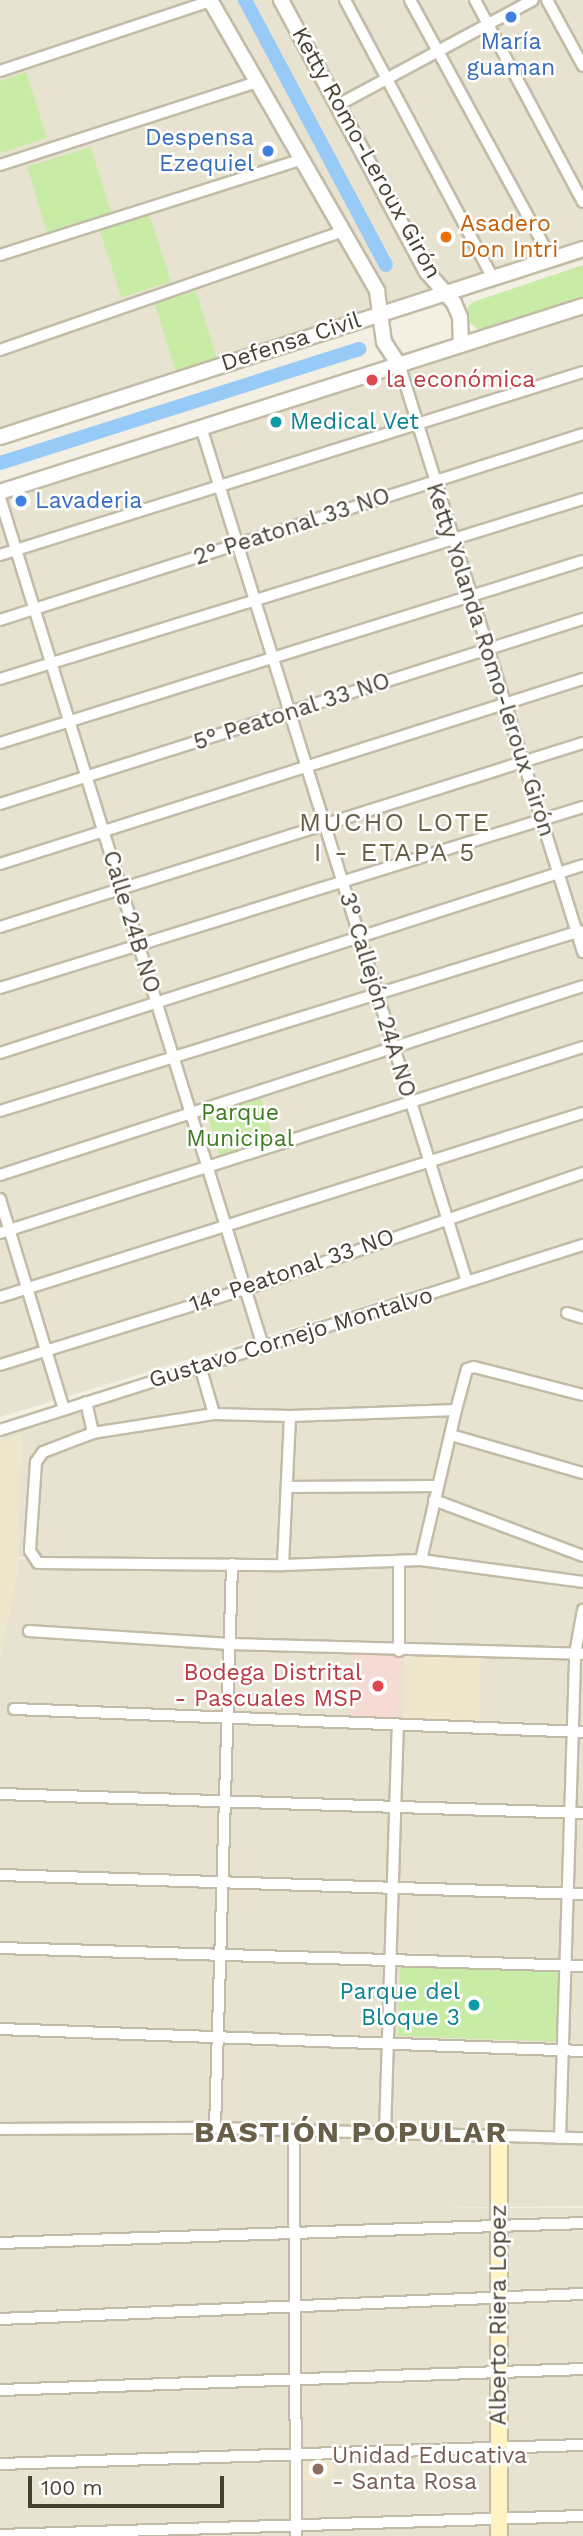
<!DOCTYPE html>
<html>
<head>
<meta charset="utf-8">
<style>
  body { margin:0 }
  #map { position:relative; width:583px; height:2536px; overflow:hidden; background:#f3efe2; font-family:"Work Sans",sans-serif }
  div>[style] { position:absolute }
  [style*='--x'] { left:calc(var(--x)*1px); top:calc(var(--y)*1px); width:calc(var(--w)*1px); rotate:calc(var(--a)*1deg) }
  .residential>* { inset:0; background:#e8e2d0; transform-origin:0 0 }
  .education>* { inset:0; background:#eee7cb; transform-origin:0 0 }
  .medical>* { inset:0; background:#f6dbd4; transform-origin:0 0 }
  .green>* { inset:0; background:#c8eca6; transform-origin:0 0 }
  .canal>* { height:14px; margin:-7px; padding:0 7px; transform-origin:7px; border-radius:7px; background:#97caf7 }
  .roads { filter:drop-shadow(2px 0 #c2bba7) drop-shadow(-2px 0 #c2bba7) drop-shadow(0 2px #c2bba7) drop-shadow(0 -2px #c2bba7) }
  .minor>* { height:10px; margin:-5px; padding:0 5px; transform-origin:5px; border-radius:5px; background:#fff }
  .tertiary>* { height:14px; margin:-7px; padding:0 7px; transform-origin:7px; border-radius:7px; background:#fff }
  .secondary>* { height:16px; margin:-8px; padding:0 8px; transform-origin:8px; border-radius:8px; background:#fff4c1 }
  .dots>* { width:19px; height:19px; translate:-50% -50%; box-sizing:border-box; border:4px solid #fff; border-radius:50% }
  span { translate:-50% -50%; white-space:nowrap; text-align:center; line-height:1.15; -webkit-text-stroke:5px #fff; paint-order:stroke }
  .shop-label { font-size:23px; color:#366cbe }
  .right { translate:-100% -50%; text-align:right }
  .left { translate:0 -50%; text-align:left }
  .street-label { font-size:23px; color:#453f32 }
  .food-label { font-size:23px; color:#c56008 }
  .health-label { font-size:23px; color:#be3a42 }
  .culture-label { font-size:23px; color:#0d838f }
  .park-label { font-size:23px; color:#3d7c20 }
  .education-label { font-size:23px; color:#785e54 }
  .quarter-label { font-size:26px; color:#695e48; letter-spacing:2px }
  .district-label { font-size:30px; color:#695e48; font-weight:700; letter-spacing:2px }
  .scale { position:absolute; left:28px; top:2476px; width:196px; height:32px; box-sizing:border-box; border:4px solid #453f32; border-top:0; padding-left:9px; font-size:21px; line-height:24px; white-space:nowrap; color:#453f32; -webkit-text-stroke:5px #fff; paint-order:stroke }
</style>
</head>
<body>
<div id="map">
  <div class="residential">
    <div style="clip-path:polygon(0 0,583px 0,583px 260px,0 442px)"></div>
    <div style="clip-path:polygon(583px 312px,583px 1238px,0 1417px,0 496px)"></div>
    <div style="clip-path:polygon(583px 1250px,583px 2206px,0 2213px,0 1559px,108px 1558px,0 1557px,0 1433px)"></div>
    <div style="left:583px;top:2208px;width:328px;height:583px;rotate:90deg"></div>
  </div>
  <div class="education">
    <div style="clip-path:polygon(22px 1434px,17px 1575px,0 1661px,0 1442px)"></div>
    <div style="left:405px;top:1656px;width:76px;height:64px;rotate:1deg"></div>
    <div style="left:334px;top:2456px;width:24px;height:32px;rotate:90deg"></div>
  </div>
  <div class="medical">
    <div style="left:355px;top:1652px;width:48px;height:63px;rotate:5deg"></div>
  </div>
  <div class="green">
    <div style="clip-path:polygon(26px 72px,47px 138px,0 153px,0 81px)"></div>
    <div style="left:91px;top:147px;width:69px;height:67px;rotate:73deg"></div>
    <div style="left:149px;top:214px;width:71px;height:52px;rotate:72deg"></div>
    <div style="clip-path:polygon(583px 265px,583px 301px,483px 333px,468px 321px,468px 307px,473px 302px)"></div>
    <div style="left:196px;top:291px;width:72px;height:43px;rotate:73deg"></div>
    <div style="left:260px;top:1094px;width:51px;height:56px;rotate:74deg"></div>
    <div style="left:400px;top:1965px;width:160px;height:71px;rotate:2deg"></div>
  </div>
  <div class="canal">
    <div style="--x:245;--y:0;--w:300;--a:62"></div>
    <div style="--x:0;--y:463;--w:377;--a:-17.6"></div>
  </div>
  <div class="roads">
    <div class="minor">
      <div style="--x:345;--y:0;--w:315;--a:62"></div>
      <div style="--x:410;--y:0;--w:295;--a:61.4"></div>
      <div style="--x:475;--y:0;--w:229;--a:61.9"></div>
      <div style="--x:547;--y:0;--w:75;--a:61.4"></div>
      <div style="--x:0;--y:71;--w:221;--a:-18.4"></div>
      <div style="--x:338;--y:105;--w:221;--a:-28.3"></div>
      <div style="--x:0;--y:165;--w:270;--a:-17.9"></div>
      <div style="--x:0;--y:255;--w:317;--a:-17.6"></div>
      <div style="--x:0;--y:350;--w:364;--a:-19.1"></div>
      <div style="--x:400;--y:367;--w:613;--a:72.63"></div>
      <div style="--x:201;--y:427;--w:895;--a:72.72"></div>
      <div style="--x:0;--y:498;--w:888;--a:72.77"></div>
      <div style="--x:0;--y:555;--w:611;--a:-17.43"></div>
      <div style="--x:0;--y:620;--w:612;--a:-17.69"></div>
      <div style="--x:0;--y:679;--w:610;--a:-17.16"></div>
      <div style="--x:0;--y:743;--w:611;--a:-17.34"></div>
      <div style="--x:0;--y:804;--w:612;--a:-17.61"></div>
      <div style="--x:0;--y:864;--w:612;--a:-17.61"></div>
      <div style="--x:0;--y:927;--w:611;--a:-17.52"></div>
      <div style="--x:0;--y:988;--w:610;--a:-17.25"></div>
      <div style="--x:0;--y:1053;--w:613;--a:-17.87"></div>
      <div style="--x:0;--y:1111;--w:607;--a:-17.24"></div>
      <div style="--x:0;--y:1175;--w:613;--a:-17.96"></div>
      <div style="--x:0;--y:1199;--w:220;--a:73.1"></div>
      <div style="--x:0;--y:1233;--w:612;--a:-17.69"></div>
      <div style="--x:0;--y:1297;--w:611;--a:-17.52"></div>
      <div style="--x:567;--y:1313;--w:17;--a:17"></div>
      <div style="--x:0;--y:1365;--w:257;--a:-17.2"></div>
      <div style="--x:246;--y:1289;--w:356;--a:-19"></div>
      <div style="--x:200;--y:1366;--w:50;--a:73.7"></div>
      <div style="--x:86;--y:1402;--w:32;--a:77"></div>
      <div style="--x:456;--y:1410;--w:42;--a:-75"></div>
      <div style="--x:467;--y:1369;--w:7;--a:-16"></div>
      <div style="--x:474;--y:1367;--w:113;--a:14.4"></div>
      <div style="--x:0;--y:1430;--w:612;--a:-17.61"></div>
      <div style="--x:451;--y:1435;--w:137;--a:16.1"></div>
      <div style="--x:288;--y:1487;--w:150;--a:-0.4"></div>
      <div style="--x:434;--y:1500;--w:159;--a:20.6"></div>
      <div style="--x:421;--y:1560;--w:154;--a:-76.9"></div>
      <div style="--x:456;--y:1410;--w:166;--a:177.9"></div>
      <div style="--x:290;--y:1416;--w:76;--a:-178.5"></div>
      <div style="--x:214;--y:1414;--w:122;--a:171.1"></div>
      <div style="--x:93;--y:1433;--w:53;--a:159.2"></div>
      <div style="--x:43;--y:1452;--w:12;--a:125"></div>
      <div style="--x:36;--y:1462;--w:89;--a:93.9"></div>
      <div style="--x:30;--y:1551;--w:14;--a:56"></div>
      <div style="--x:38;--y:1563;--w:245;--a:0.5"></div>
      <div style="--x:283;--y:1565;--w:138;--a:-2.1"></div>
      <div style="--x:421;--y:1560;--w:163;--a:7.7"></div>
      <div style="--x:399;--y:1561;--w:90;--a:90"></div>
      <div style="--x:283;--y:1565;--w:149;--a:-87.3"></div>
      <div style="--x:29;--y:1631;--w:201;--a:3.7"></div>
      <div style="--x:230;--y:1644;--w:353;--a:1.6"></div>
      <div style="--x:14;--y:1709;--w:569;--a:2.31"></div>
      <div style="--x:0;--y:1794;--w:583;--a:1.87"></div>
      <div style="--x:0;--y:1875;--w:583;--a:1.87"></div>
      <div style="--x:0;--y:1948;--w:583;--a:1.77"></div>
      <div style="--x:0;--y:2029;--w:583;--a:2.16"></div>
      <div style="--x:215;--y:2128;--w:564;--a:-88.27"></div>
      <div style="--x:0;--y:2129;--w:215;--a:-0.3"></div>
      <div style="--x:215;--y:2128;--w:368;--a:1.6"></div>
      <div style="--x:294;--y:2130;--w:406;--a:89.7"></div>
      <div style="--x:385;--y:2133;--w:408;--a:-88.2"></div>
      <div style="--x:560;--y:2138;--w:484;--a:-88.2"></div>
      <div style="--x:575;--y:1654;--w:45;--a:-79.7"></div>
      <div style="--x:0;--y:2243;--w:583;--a:-1.96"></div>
      <div style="--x:0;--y:2319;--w:584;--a:-2.46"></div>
      <div style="--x:0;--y:2390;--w:583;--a:-2.06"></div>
      <div style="--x:0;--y:2464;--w:583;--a:-1.87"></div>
      <div style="--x:0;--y:2535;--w:583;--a:-1.87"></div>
    </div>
    <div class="tertiary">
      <div style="--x:210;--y:0;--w:336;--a:60.1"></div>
      <div style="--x:377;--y:291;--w:51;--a:82.2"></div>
      <div style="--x:384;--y:342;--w:30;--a:57"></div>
      <div style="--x:281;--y:0;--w:309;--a:61.8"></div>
      <div style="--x:427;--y:272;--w:41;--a:48.9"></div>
      <div style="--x:454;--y:303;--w:15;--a:67"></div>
      <div style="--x:460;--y:317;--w:28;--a:88"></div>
      <div style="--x:0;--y:437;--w:613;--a:-17.87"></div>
      <div style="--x:0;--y:492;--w:612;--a:-17.69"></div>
    </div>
    <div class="secondary">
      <div style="--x:499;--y:2136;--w:400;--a:90"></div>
    </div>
  </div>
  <div class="dots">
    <div style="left:511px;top:17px;background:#3f7fe0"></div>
    <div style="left:268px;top:151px;background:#3f7fe0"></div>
    <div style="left:446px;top:237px;background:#e8710a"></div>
    <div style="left:372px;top:380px;background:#e0444e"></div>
    <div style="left:276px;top:422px;background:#0f9aa8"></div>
    <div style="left:21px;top:501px;background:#3f7fe0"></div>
    <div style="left:378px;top:1686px;background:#e0444e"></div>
    <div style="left:474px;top:2005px;background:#0f9aa8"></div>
    <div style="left:318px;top:2469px;background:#8d6e63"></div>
  </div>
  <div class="shop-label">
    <span style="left:511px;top:55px">María<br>guaman</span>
    <span class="right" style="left:254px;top:151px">Despensa<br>Ezequiel</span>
    <span class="left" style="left:35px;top:501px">Lavaderia</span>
  </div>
  <div class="street-label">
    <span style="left:366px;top:153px;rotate:61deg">Ketty Romo-Leroux Girón</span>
    <span style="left:291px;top:342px;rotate:-18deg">Defensa Civil</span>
    <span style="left:292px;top:527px;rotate:-18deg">2° Peatonal 33 NO</span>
    <span style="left:490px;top:660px;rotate:72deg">Ketty Yolanda Romo-leroux Girón</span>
    <span style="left:292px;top:712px;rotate:-18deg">5° Peatonal 33 NO</span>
    <span style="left:131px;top:922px;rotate:73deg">Calle 24B NO</span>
    <span style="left:377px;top:995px;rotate:73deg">3° Callejón 24A NO</span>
    <span style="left:292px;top:1271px;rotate:-19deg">14° Peatonal 33 NO</span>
    <span style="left:291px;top:1338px;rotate:-17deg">Gustavo Cornejo Montalvo</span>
    <span style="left:499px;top:2315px;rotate:-90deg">Alberto Riera Lopez</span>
  </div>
  <div class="food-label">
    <span class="left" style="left:460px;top:237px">Asadero<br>Don Intri</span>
  </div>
  <div class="health-label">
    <span class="left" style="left:386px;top:380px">la económica</span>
    <span class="right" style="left:362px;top:1686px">Bodega Distrital<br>- Pascuales MSP</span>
  </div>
  <div class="culture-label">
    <span class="left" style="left:290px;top:422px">Medical Vet</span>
    <span class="right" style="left:460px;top:2005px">Parque del<br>Bloque 3</span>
  </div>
  <div class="park-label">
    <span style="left:240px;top:1126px">Parque<br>Municipal</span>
  </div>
  <div class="education-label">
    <span class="left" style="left:332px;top:2469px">Unidad Educativa<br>- Santa Rosa</span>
  </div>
  <div class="quarter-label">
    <span style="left:395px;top:838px">MUCHO LOTE<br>I - ETAPA 5</span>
  </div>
  <div class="district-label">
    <span style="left:351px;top:2132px">BASTIÓN POPULAR</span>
  </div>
  <div class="scale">100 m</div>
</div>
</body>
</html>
